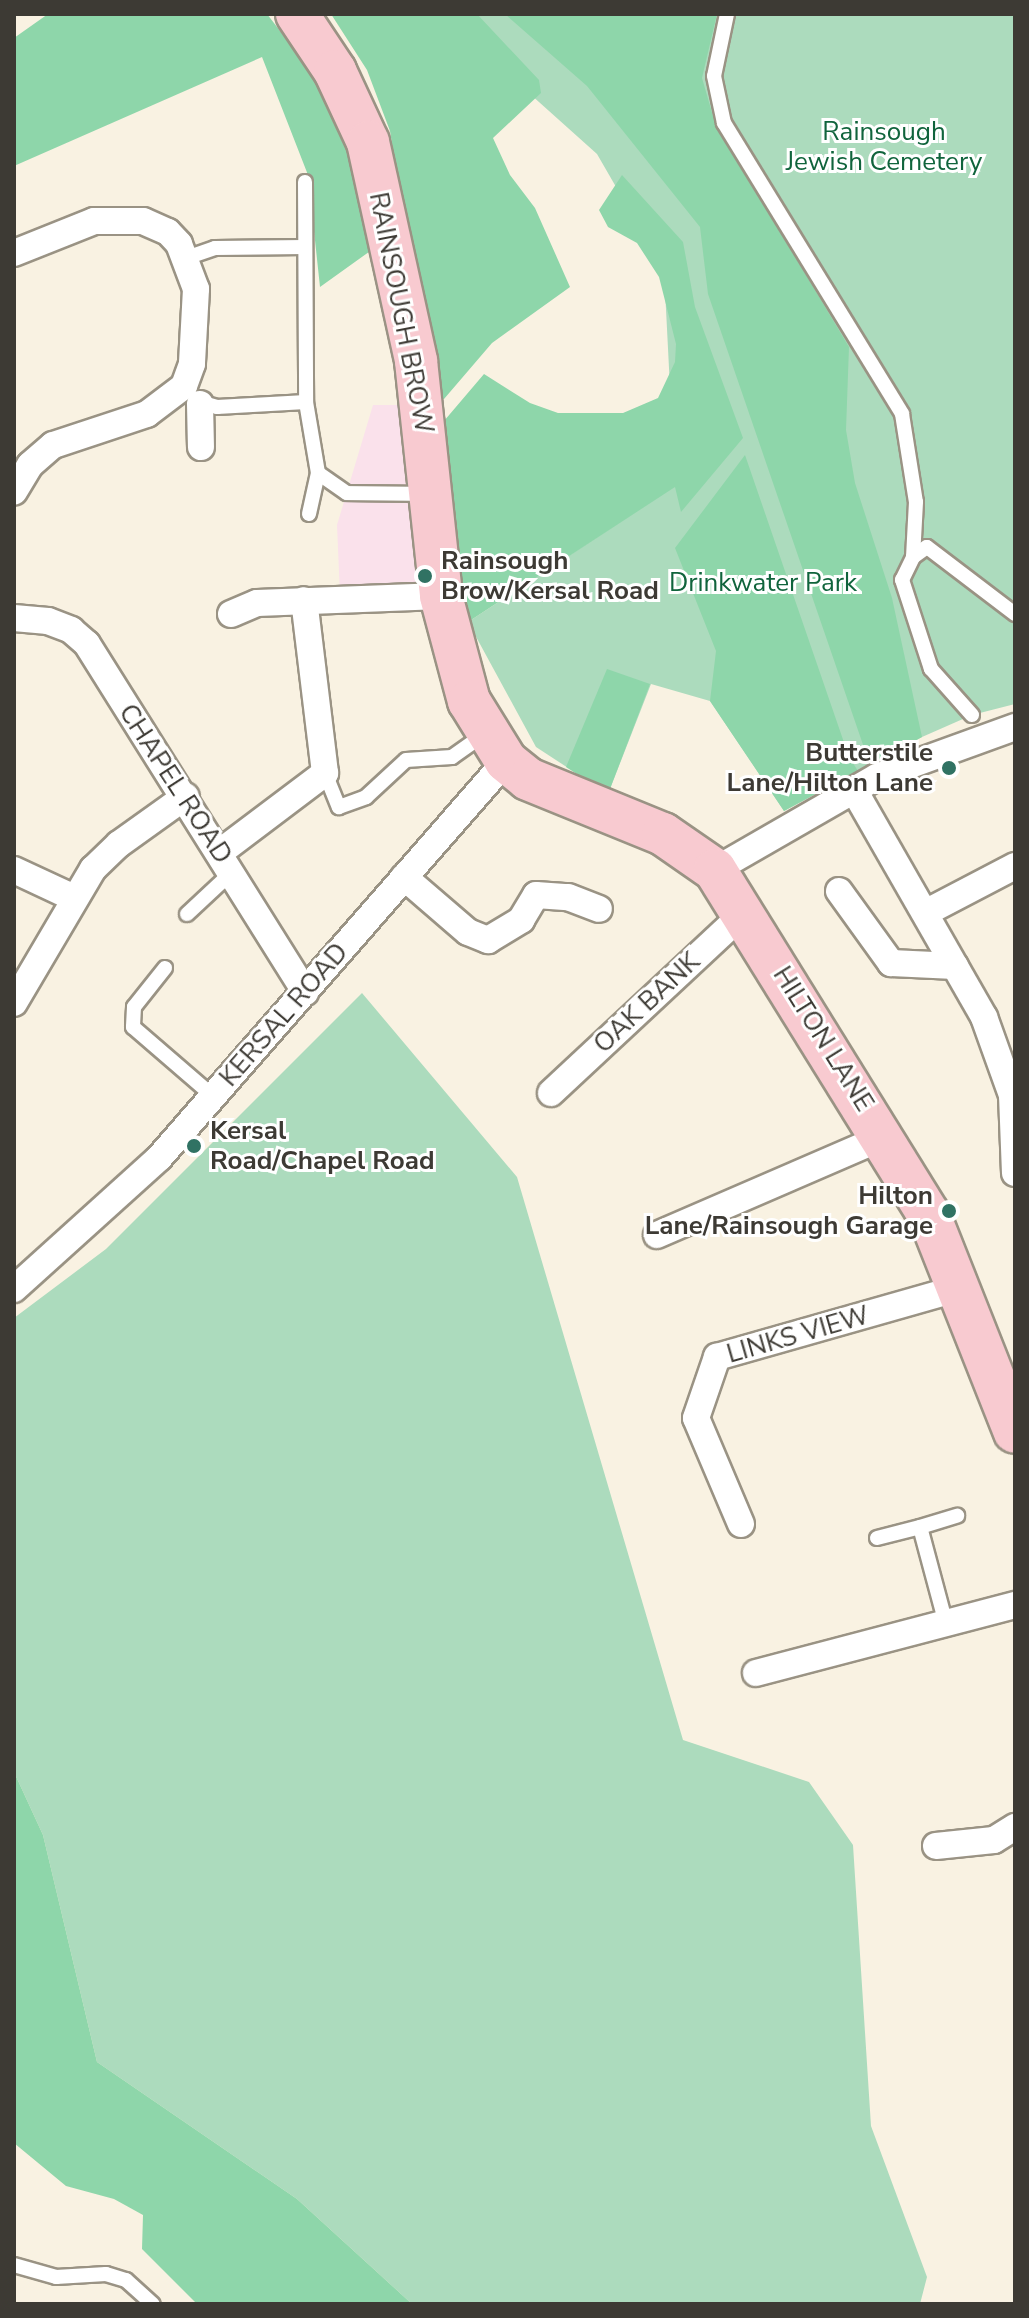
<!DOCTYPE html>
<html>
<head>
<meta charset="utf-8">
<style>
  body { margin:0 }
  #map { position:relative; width:1029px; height:2318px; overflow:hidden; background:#f9f2e2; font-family:"Nunito Sans",sans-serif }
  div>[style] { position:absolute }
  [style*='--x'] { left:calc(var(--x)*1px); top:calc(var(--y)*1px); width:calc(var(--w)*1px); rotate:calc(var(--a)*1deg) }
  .commercial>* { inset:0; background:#fae1eb }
  .green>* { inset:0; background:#acdbbd }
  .forest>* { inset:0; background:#8ed6aa }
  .roads { filter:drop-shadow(2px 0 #9a9384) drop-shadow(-2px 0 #9a9384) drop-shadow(0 2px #9a9384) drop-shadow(0 -2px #9a9384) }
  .lane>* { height:14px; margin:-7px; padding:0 7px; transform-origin:7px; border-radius:7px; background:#fff }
  .street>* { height:26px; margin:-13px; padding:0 13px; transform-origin:13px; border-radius:13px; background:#fff }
  .primary>* { height:42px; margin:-21px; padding:0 21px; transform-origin:21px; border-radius:21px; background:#f8cad0 }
  .dots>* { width:22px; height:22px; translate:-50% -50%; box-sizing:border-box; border:4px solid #fff; border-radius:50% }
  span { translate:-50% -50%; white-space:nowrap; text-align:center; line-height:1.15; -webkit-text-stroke:6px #fff; paint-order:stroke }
  .park-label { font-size:26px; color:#10643c }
  .street-label { font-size:26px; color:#3d3a34 }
  .poi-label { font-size:26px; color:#3d3a34; font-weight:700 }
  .left { translate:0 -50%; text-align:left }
  .right { translate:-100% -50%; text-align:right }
  .frame { position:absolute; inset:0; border:16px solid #3d3a34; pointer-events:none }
</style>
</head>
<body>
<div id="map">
  <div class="commercial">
    <div style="clip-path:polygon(373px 405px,407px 405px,425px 586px,340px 595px,337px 525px)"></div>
  </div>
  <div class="green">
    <div style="clip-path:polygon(441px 14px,1015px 14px,1015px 704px,972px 715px,922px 737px,784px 811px,710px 701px,651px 684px,608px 794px,536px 747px,468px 622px,675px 486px,664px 270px,597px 154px)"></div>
    <div style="clip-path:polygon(362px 993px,517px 1177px,683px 1740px,809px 1782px,853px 1845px,871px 2126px,927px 2277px,920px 2304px,412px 2304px,297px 2199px,97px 2062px,43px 1835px,14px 1772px,14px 1318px,106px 1249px)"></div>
  </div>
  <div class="forest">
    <div style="clip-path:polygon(48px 14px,267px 14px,318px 80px,354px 148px,380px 244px,320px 287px,308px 175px,262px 57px,14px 166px,14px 38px)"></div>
    <div style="clip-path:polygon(331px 14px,477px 14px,539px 80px,541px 93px,493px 138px,510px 175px,535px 208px,570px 287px,492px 343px,444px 399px,431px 396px,390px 131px,367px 70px)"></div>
    <div style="clip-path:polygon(505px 14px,717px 14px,702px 78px,715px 123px,849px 347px,846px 430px,855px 483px,892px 598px,922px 737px,870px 765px,708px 294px,700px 227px,587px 86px)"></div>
    <div style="clip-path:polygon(622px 175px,683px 242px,695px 307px,743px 438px,681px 512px,675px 487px,468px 622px,461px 600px,444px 421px,484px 374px,530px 403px,558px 413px,623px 413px,658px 398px,675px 362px,676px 344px,659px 277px,637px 243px,608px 227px,599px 210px)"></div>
    <div style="clip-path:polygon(745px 455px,849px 757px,858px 771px,784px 811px,710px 701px,716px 651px,675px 548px)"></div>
    <div style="clip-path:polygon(607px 669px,650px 684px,608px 794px,566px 767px)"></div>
    <div style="clip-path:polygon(14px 1772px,43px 1835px,97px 2062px,297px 2199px,412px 2304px,197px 2304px,142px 2249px,143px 2215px,114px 2199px,66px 2186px,14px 2143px)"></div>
  </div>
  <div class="roads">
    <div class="lane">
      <div style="--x:727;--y:14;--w:63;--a:101.8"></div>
      <div style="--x:714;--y:76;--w:48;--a:78"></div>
      <div style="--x:724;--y:123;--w:341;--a:58.5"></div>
      <div style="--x:902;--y:414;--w:89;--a:81"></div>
      <div style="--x:916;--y:502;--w:55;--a:93.1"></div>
      <div style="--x:305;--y:182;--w:220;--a:89.7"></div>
      <div style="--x:306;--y:402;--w:72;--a:80.4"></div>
      <div style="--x:318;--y:473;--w:42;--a:102.4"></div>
      <div style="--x:186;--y:258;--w:31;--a:-19"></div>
      <div style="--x:215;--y:248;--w:90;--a:-0.6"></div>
      <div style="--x:196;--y:401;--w:22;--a:16"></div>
      <div style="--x:217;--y:407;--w:89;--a:-3.2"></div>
      <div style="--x:318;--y:473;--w:35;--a:35"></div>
      <div style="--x:347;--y:493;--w:80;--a:0.7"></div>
      <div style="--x:972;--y:715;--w:62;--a:-131.7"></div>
      <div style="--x:931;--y:669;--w:94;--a:-108"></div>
      <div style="--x:902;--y:580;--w:25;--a:-64"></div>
      <div style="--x:913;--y:557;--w:17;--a:-36"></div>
      <div style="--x:927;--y:547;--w:111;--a:37.3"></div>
      <div style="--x:325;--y:773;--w:37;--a:68"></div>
      <div style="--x:339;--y:807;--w:29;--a:-20"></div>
      <div style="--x:366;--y:797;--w:54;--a:-42.8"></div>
      <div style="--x:406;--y:760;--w:46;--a:-3.7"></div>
      <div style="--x:452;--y:757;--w:42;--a:-35.2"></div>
      <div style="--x:187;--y:914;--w:60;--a:-43"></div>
      <div style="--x:165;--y:968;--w:50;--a:128.5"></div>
      <div style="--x:134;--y:1007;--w:20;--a:93"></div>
      <div style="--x:133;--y:1027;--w:106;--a:40.8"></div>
      <div style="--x:877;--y:1538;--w:44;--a:-14.3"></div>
      <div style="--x:946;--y:1624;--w:100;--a:-105"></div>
      <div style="--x:920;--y:1527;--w:39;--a:-17"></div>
      <div style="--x:14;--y:2265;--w:44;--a:15.9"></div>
      <div style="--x:56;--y:2277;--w:50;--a:-3.4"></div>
      <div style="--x:106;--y:2274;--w:21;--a:17"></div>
      <div style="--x:126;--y:2280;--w:36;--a:42"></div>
    </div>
    <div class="street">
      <div style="--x:14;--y:253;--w:86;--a:-21.8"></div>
      <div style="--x:94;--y:221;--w:49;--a:0"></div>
      <div style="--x:143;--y:221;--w:27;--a:24"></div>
      <div style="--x:168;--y:232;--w:16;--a:47"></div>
      <div style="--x:179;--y:244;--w:48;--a:69.3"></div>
      <div style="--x:196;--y:289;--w:75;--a:93.1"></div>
      <div style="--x:192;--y:364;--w:23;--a:110"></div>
      <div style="--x:184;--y:386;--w:46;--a:142.9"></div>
      <div style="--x:147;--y:414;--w:99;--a:161.7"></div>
      <div style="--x:53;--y:445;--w:30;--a:139"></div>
      <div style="--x:30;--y:465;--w:31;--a:121"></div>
      <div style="--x:200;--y:404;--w:43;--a:88.7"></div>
      <div style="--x:231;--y:614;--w:28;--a:-23"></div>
      <div style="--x:257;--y:603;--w:184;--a:-2.2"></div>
      <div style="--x:14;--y:618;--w:34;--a:5"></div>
      <div style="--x:48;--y:621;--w:25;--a:21"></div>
      <div style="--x:71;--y:630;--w:21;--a:41"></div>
      <div style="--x:87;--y:644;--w:411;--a:57.9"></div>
      <div style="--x:854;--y:790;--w:262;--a:60.2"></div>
      <div style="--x:984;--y:1017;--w:83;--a:70.3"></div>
      <div style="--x:1012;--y:1095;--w:78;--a:87.8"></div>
      <div style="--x:219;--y:853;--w:133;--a:-37"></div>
      <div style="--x:325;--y:773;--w:174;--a:-96.9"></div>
      <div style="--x:14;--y:870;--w:66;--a:25"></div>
      <div style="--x:715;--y:870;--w:187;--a:-29.9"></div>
      <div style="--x:877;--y:777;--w:147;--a:-19.9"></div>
      <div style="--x:404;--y:877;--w:84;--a:40.7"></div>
      <div style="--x:468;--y:932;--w:22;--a:22"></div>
      <div style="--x:488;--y:940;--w:39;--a:-31"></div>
      <div style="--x:521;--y:920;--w:29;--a:-59"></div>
      <div style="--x:536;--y:895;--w:32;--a:4"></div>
      <div style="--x:568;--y:897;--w:33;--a:21"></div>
      <div style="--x:839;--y:891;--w:89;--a:54.2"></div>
      <div style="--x:891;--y:963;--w:64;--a:2.7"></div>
      <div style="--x:925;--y:913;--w:102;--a:-27.6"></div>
      <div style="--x:14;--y:1003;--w:156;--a:-59.5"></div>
      <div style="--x:93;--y:869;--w:36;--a:-44"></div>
      <div style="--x:119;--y:844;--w:82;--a:-35.6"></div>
      <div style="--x:551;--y:1093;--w:264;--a:-43"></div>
      <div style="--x:657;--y:1235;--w:246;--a:-23.4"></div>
      <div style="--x:14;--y:1289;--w:195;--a:-42.1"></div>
      <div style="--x:159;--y:1158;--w:527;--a:-48.84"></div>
      <div style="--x:741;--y:1524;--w:115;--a:-113"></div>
      <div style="--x:696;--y:1418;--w:65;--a:-71"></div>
      <div style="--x:717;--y:1357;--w:252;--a:-15.9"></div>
      <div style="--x:756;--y:1673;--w:268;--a:-14.7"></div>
      <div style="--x:936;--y:1846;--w:58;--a:-5.9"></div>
      <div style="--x:994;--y:1840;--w:25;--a:-32"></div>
    </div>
    <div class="primary">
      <div style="--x:297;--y:14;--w:69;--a:56.3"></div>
      <div style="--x:335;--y:71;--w:78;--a:65.1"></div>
      <div style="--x:368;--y:142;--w:224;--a:77.6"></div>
      <div style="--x:416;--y:361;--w:236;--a:83.9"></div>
      <div style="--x:441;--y:596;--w:109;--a:75.1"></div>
      <div style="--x:469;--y:701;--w:70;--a:58.3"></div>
      <div style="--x:506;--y:761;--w:28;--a:39"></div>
      <div style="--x:528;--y:779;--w:146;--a:22.2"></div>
      <div style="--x:663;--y:834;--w:63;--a:34.7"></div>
      <div style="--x:715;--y:870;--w:406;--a:58.2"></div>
      <div style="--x:929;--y:1215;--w:233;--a:68.4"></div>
    </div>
  </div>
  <div class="dots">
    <div style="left:425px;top:576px;background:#307263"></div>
    <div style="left:949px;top:768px;background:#307263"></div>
    <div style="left:194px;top:1146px;background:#307263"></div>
    <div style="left:949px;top:1211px;background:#307263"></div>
  </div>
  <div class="park-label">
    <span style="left:884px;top:147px">Rainsough<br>Jewish Cemetery</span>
    <span style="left:763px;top:583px">Drinkwater Park</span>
  </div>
  <div class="street-label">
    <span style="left:401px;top:313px;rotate:79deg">RAINSOUGH BROW</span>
    <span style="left:175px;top:784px;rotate:57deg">CHAPEL ROAD</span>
    <span style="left:647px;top:1003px;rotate:-43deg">OAK BANK</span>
    <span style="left:284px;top:1015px;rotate:-49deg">KERSAL ROAD</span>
    <span style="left:823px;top:1039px;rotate:58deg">HILTON LANE</span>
    <span style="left:798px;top:1335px;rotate:-16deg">LINKS VIEW</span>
  </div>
  <div class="poi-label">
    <span class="left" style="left:441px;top:576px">Rainsough<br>Brow/Kersal Road</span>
    <span class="right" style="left:933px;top:768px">Butterstile<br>Lane/Hilton Lane</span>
    <span class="left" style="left:210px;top:1146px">Kersal<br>Road/Chapel Road</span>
    <span class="right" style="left:933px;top:1211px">Hilton<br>Lane/Rainsough Garage</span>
  </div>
  <div class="frame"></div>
</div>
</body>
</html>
